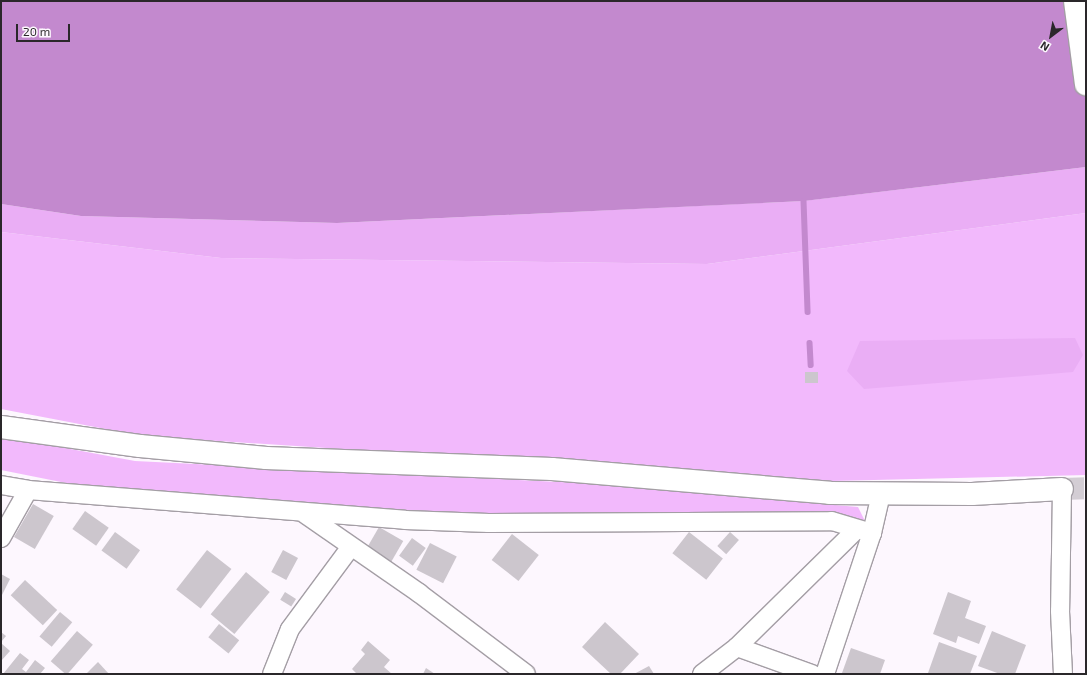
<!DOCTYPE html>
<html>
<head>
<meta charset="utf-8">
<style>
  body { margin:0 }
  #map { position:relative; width:1087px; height:675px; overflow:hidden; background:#fdf7fe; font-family:"Exo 2",sans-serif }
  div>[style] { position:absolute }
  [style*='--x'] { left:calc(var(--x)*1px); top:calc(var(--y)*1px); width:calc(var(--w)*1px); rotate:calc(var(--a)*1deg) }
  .green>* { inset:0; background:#f2b9fc }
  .forest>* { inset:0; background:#eaaef5 }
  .water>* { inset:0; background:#c389ce }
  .stream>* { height:5.5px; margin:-2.75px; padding:0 2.75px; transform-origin:2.75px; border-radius:2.75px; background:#c389ce }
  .building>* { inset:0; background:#ccc6cd; transform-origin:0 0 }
  .tertiary-tunnel>* { height:22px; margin-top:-11px; transform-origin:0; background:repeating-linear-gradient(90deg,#d3cdd4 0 22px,transparent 0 33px) }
  .roads { filter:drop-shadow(1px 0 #a49ea5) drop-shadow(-1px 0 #a49ea5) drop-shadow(0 1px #a49ea5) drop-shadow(0 -1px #a49ea5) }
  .minor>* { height:18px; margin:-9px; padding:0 9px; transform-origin:9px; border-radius:9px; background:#fff }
  .tertiary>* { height:22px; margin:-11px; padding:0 11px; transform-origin:11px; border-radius:11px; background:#fff }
  .motorway>* { height:22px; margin:-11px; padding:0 11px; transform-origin:11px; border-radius:11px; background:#fff }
  span { translate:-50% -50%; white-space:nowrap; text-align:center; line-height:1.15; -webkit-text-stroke:3.5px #fdf7fe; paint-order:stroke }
  .frame { position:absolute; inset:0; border:2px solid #2a272a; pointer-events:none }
  .north { position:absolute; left:1031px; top:16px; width:40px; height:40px; -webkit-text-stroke:3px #fdf7fe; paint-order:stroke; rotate:212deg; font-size:11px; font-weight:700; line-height:16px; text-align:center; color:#2a272a }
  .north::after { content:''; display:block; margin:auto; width:14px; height:18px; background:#2a272a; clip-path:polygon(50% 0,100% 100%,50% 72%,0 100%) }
  .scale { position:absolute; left:16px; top:24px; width:54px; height:18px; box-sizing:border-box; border:2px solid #2a272a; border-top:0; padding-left:5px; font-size:12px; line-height:14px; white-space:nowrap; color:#2a272a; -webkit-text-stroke:3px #fdf7fe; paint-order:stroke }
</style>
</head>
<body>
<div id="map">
  <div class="green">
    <div style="clip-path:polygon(1086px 213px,1086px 475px,833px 481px,142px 436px,1px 409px,1px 232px,221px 258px,707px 264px)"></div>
    <div style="clip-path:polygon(1px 436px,135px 461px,580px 483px,858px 507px,865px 521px,830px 514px,440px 516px,126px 495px,1px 470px)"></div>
  </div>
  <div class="forest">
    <div style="clip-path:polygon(1086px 167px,1086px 213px,707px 264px,221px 258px,1px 232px,1px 204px,81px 216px,337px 223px,803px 201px)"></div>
    <div style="clip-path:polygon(1075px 338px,1083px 355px,1073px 372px,864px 389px,847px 371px,860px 341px)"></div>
  </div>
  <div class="water">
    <div style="clip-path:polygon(1px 1px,1086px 1px,1086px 167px,804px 201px,337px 223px,81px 216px,1px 204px)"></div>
  </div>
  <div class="stream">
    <div style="--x:804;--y:201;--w:111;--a:87.9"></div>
    <div style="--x:810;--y:343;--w:22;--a:87"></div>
  </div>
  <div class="building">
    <div style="left:805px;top:372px;width:13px;height:11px"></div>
    <div style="left:33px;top:504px;width:24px;height:38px;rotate:30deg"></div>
    <div style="left:85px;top:511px;width:29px;height:22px;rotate:35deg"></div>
    <div style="left:379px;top:527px;width:28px;height:26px;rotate:30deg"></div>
    <div style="left:115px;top:532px;width:31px;height:23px;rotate:36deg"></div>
    <div style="left:689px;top:532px;width:43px;height:27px;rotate:38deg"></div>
    <div style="left:730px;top:532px;width:12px;height:19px;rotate:42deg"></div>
    <div style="left:512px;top:534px;width:34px;height:33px;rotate:38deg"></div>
    <div style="left:412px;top:538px;width:17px;height:22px;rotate:36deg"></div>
    <div style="left:430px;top:543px;width:30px;height:30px;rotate:27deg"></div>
    <div style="left:207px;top:550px;width:31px;height:50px;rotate:38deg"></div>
    <div style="left:283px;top:550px;width:17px;height:25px;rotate:28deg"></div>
    <div style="left:246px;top:572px;width:31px;height:55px;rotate:40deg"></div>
    <div style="clip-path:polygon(1px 574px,10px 579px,1px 597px)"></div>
    <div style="left:25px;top:580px;width:44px;height:21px;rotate:43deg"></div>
    <div style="left:285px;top:592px;width:13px;height:9px;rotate:32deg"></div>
    <div style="clip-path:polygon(948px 592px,971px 601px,965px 618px,986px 626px,979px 644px,958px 636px,956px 643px,933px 634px)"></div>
    <div style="left:60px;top:612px;width:16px;height:32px;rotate:40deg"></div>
    <div style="clip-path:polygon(605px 622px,639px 654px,620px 674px,611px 674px,582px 647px)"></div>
    <div style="left:219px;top:624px;width:26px;height:17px;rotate:39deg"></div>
    <div style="left:77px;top:631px;width:21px;height:40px;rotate:41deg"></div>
    <div style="clip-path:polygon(992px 631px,1026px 645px,1015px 674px,1000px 674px,978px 666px)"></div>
    <div style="clip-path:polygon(1px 632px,6px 636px,1px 642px)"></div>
    <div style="clip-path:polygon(368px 641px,390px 660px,384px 667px,392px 674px,357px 674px,352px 669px,365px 654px,361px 650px)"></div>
    <div style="clip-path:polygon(939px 642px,977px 656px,970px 674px,928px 673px)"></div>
    <div style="clip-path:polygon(1px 643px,10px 651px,1px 661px)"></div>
    <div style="clip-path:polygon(851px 648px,885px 660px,880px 674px,842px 673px)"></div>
    <div style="clip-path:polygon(20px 653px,29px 660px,22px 669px,26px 672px,35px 660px,45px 668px,40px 674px,3px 674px)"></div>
    <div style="clip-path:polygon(98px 662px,109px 674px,86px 674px)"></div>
    <div style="clip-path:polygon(649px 666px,654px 674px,634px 674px)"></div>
    <div style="clip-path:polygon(426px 668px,435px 674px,423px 674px)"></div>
  </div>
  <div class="tertiary-tunnel">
    <div style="--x:1062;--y:489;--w:24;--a:-2"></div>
  </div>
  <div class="roads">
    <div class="minor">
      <div style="--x:1;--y:485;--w:27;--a:10"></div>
      <div style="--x:28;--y:490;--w:378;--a:4.5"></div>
      <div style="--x:405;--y:520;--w:84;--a:2"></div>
      <div style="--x:489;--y:523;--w:343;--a:-0.3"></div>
      <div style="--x:832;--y:521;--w:42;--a:16.7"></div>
      <div style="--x:1062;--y:489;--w:122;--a:90.9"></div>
      <div style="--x:1060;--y:611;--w:63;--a:87.3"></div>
      <div style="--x:305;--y:514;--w:139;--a:34.7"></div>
      <div style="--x:419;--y:593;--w:134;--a:37.1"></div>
      <div style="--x:1;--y:538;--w:55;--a:-60.6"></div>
      <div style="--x:737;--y:647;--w:80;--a:19.8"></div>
      <div style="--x:272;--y:674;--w:48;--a:-68.2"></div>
      <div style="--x:290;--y:629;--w:101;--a:-53.5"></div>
      <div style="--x:702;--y:674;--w:44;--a:-37.6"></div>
      <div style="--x:737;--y:647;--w:167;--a:-44.5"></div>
      <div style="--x:825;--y:674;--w:149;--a:-71.6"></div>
      <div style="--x:872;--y:533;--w:40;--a:-77"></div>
    </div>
    <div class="tertiary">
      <div style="--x:1;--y:427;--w:140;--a:7.8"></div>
      <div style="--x:140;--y:446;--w:127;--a:5.4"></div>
      <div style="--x:266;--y:458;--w:286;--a:2.2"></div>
      <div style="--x:552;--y:469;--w:279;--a:4.9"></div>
      <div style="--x:830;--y:493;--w:142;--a:0.4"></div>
      <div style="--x:972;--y:494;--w:90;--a:-3.2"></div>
    </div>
    <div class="motorway">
      <div style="--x:1075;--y:1;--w:84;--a:82.5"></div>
    </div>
  </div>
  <div class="frame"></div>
  <div class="north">N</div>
  <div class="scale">20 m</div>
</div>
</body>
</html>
